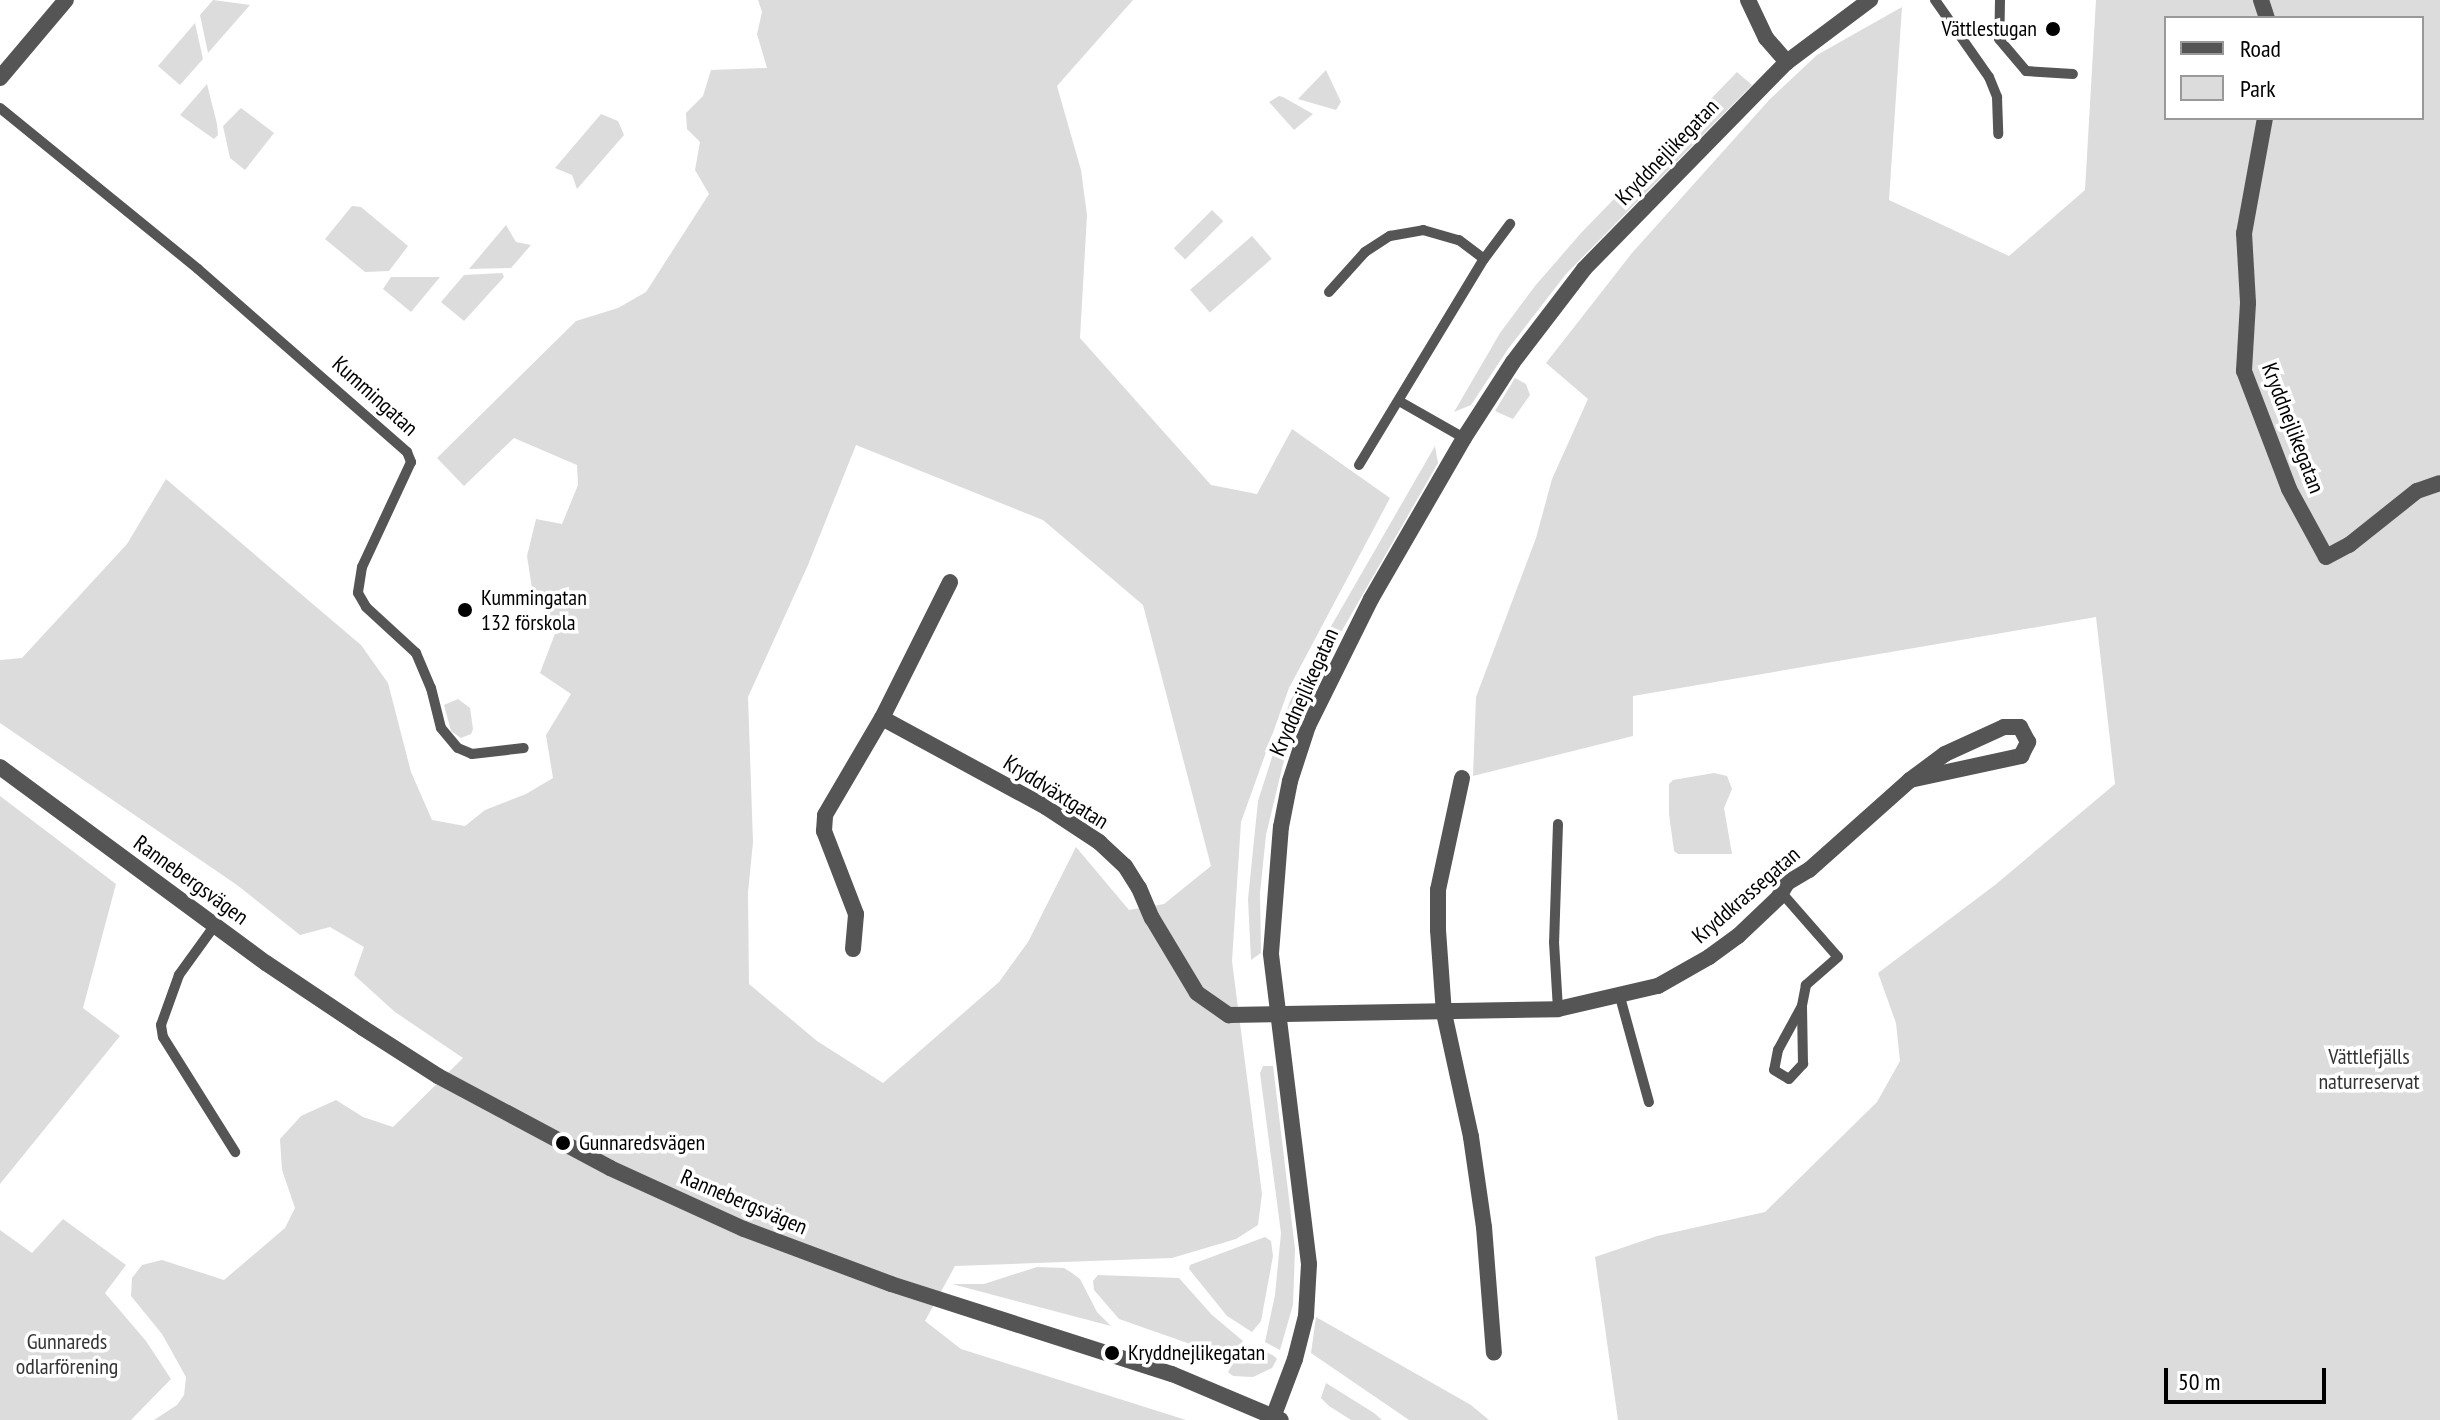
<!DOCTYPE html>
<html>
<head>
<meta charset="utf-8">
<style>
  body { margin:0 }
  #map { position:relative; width:2440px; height:1420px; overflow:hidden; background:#fff; font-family:"PT Sans Narrow",sans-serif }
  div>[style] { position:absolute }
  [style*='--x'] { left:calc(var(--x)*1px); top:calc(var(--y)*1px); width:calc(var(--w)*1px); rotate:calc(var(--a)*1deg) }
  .green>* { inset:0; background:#dcdcdc; transform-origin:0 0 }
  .service>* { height:10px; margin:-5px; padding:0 5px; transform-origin:5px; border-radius:5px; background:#555 }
  .minor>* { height:16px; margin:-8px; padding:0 8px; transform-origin:8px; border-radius:8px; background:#555 }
  .dots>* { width:22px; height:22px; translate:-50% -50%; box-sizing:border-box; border:4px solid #fff; border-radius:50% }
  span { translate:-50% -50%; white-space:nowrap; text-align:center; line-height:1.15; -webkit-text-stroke:7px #fff; paint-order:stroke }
  .poi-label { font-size:22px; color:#000 }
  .right { translate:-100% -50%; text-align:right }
  .left { translate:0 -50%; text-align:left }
  .street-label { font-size:22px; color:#000 }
  .park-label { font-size:22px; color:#333 }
  .legend { position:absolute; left:2164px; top:16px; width:260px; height:104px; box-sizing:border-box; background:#fff; border:2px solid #999; margin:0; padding:10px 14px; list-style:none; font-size:24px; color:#000 }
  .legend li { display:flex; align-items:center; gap:16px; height:40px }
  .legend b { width:40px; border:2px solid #999 }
  .scale { position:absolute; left:2164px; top:1368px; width:162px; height:36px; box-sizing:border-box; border:4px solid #000; border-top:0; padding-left:10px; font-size:24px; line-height:28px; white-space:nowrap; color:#000; -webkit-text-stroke:6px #fff; paint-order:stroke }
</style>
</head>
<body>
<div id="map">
  <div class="green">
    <div style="clip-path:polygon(213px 0,250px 5px,208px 53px,200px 15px)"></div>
    <div style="clip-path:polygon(evenodd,758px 0,1133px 0,1057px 86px,1081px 170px,1087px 215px,1080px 338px,1211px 485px,1257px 494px,1292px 429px,1390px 498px,1289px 688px,1241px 822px,1232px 961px,1262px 1194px,1258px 1225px,1236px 1239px,1172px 1258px,955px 1266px,925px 1321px,961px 1349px,1186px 1420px,154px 1420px,177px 1405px,184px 1395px,186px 1377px,162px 1334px,131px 1296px,132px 1278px,142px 1265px,162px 1260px,224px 1280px,285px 1228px,295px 1208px,282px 1170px,280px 1139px,301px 1116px,336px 1100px,363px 1117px,393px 1127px,463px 1058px,395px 1012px,354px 975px,364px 947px,330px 927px,300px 935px,237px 885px,0 723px,0 660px,22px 658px,127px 544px,166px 479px,361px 645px,388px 683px,411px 772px,432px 820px,465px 826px,485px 810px,526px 794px,553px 778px,546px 735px,571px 694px,540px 673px,556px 631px,533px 595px,527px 556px,536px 519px,562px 524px,578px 485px,577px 465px,514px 438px,464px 486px,437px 458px,576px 321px,618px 308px,646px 292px,709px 194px,695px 170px,700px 142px,687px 129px,686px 113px,703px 96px,711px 70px,767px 68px,757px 34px,762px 12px,758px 0,856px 445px,1043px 520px,1143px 605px,1211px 866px,1164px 904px,1129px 910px,1076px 847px,1028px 942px,999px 982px,883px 1083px,817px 1041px,749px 984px,748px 893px,753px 842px,748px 697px,808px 565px,856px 445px)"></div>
    <div style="clip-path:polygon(evenodd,2096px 0,2440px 0,2440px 1420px,1618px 1420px,1595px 1257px,1657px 1236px,1765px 1212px,1877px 1102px,1900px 1061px,1896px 1023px,1878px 973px,1995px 885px,2115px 784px,2096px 617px,1633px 696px,1633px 736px,1473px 776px,1476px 697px,1536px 538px,1552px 479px,1588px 399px,1546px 363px,1632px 253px,1770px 99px,1817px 55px,1902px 7px,1889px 200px,2009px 256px,2085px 190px,2096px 0,2166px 18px,2422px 18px,2422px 118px,2166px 118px,2166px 18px)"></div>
    <div style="clip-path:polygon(195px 23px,203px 59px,180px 85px,158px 66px)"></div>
    <div style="clip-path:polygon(1326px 70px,1341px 102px,1336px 110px,1298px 99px)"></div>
    <div style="clip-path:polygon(1737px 72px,1752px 85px,1566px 274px,1508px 349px,1471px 405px,1454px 412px,1500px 333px,1535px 286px,1581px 233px)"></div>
    <div style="clip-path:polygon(207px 84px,217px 124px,218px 135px,214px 139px,180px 115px)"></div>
    <div style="clip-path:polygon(1279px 96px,1283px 97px,1313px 114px,1294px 130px,1269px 102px)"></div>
    <div style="clip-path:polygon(241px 108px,274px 133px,245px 170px,230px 158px,223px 126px)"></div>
    <div style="clip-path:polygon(601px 114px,618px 121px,624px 135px,577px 189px,572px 175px,555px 168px)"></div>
    <div style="clip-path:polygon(352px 206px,361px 207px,408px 246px,389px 271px,365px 272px,325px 239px)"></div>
    <div style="left:1212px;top:210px;width:16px;height:54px;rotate:45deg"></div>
    <div style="clip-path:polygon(506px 225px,516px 242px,531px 245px,511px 268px,469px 269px)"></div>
    <div style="left:1252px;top:236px;width:30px;height:82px;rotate:49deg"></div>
    <div style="clip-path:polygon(502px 273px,504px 277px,464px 321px,441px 302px,464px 275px)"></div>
    <div style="clip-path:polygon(391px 277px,440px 277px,411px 312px,383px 289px)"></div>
    <div style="clip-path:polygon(1515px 378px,1526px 384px,1530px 395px,1513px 419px,1495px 411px)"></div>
    <div style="clip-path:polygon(1435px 446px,1438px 463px,1324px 662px,1317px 664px,1313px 660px,1318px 649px)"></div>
    <div style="clip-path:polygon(1309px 669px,1317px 673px,1283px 764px,1266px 835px,1260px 893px,1261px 953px,1251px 960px,1248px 899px,1258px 801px,1290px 701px)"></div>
    <div style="clip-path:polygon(458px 699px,470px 708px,473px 729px,471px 734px,461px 738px,451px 731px,444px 705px)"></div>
    <div style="clip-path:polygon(1714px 773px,1727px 776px,1732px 789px,1724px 808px,1732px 854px,1678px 854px,1674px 851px,1669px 814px,1669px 784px,1673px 780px)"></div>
    <div style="clip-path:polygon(0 796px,116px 884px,83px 1008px,120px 1036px,0 1184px)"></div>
    <div style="clip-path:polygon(1263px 1066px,1273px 1066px,1295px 1249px,1293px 1305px,1280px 1350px,1265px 1342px,1275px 1295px,1281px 1233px,1260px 1073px)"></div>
    <div style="clip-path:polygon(63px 1219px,126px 1265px,105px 1293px,146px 1341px,171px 1379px,131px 1420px,0 1420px,0 1230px,32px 1253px)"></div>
    <div style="clip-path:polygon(1265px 1237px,1271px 1241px,1273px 1256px,1261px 1321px,1252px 1332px,1227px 1316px,1189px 1269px,1190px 1265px)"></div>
    <div style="clip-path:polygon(1037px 1267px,1064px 1268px,1072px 1273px,1080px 1279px,1097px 1312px,1111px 1326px,952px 1284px,984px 1284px)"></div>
    <div style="clip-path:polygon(1098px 1275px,1179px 1278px,1212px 1315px,1243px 1341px,1235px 1350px,1216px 1353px,1119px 1319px,1094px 1290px,1093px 1281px)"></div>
    <div style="clip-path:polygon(1316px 1317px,1471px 1405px,1489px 1420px,1409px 1420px,1311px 1353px)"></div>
    <div style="clip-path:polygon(1252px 1350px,1262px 1350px,1274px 1356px,1277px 1359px,1272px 1368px,1253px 1377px,1233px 1376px,1228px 1372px,1233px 1363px)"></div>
    <div style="clip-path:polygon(1326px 1383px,1374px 1413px,1382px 1420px,1351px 1420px,1329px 1406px,1321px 1398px)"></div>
  </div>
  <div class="service">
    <div style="--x:1935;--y:0;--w:94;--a:55"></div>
    <div style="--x:1989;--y:77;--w:22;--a:68"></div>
    <div style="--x:1997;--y:97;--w:37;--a:88"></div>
    <div style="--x:2000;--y:0;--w:39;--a:91"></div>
    <div style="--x:1999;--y:39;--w:42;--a:49.8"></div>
    <div style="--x:2026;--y:71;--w:47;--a:3.7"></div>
    <div style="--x:0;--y:108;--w:255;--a:39.1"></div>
    <div style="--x:198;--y:269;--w:278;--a:41.2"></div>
    <div style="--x:407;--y:452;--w:11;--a:68"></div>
    <div style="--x:411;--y:462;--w:116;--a:115"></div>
    <div style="--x:362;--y:567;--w:26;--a:99"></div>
    <div style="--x:358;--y:593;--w:16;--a:60"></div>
    <div style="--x:366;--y:607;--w:68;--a:42.6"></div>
    <div style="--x:416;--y:653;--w:38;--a:67"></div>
    <div style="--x:431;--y:688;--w:41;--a:76"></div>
    <div style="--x:441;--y:728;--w:26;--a:50"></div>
    <div style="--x:458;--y:748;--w:15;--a:23"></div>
    <div style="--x:472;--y:754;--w:52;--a:-6.6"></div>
    <div style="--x:1329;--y:292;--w:54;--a:-48"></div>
    <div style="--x:1365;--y:252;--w:30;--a:-33"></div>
    <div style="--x:1390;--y:236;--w:34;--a:-10"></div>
    <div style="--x:1423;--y:230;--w:37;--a:16"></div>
    <div style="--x:1459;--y:240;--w:31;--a:37"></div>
    <div style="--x:1399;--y:401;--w:75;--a:29.6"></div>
    <div style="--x:1359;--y:465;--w:241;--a:-58.8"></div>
    <div style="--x:1484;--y:259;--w:44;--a:-53.4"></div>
    <div style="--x:1558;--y:824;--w:118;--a:91.9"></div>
    <div style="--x:1554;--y:942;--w:67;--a:86.6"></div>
    <div style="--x:1781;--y:892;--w:86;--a:48.8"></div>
    <div style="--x:1838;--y:957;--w:43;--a:138.8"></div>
    <div style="--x:1806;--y:985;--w:21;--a:101"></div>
    <div style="--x:1802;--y:1006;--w:50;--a:118.6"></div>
    <div style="--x:1778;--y:1050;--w:20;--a:101"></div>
    <div style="--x:1774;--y:1070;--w:17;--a:31"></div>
    <div style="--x:1789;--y:1079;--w:21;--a:-47"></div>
    <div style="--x:1803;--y:1064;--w:58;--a:-91"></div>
    <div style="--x:215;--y:925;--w:62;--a:125.8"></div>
    <div style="--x:179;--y:975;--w:53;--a:109.8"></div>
    <div style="--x:161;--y:1025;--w:12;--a:81"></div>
    <div style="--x:163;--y:1037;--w:136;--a:57.9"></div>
    <div style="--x:1620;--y:997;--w:109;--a:74.6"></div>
  </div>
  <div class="minor">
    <div style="--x:1748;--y:0;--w:42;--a:64.7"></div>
    <div style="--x:1766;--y:38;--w:32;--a:49"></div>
    <div style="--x:2261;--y:0;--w:19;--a:72"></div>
    <div style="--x:0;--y:78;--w:102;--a:-49.8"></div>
    <div style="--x:2265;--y:118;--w:117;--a:100.3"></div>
    <div style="--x:2244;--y:233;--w:70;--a:86.7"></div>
    <div style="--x:2248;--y:303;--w:68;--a:93.4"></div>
    <div style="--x:2244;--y:371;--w:126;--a:69.1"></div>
    <div style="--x:2289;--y:489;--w:77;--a:61.4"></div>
    <div style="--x:2326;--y:557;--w:26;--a:-28"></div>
    <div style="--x:2349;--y:545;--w:87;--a:-38.5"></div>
    <div style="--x:2417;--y:491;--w:24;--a:-19"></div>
    <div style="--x:882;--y:718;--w:152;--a:-63.4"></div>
    <div style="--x:0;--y:767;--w:330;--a:36.4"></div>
    <div style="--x:266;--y:963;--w:117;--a:33.8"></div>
    <div style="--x:363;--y:1028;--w:89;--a:32.6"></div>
    <div style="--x:438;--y:1076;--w:195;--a:28.1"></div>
    <div style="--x:610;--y:1168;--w:147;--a:24.5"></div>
    <div style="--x:744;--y:1229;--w:157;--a:20.5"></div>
    <div style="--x:891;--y:1284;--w:295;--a:17.8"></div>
    <div style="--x:1172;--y:1374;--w:118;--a:22.9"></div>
    <div style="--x:1462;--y:778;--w:115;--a:102.1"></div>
    <div style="--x:1438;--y:890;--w:40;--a:90"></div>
    <div style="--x:1438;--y:930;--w:83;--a:85.9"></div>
    <div style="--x:1444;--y:1013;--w:127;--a:77.7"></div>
    <div style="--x:1471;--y:1137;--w:91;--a:81.8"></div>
    <div style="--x:1484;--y:1227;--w:126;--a:85.5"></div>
    <div style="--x:853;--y:949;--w:35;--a:-85"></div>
    <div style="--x:856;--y:914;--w:89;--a:-111.1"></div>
    <div style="--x:824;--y:831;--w:16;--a:-86"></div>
    <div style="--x:825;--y:815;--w:113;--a:-59.6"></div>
    <div style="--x:882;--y:718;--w:187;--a:28.5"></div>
    <div style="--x:1046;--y:807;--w:64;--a:33.4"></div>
    <div style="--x:1099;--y:842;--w:35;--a:43"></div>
    <div style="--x:1125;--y:866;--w:26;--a:58"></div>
    <div style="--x:1139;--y:888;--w:33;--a:67"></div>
    <div style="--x:1152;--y:918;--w:87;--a:59"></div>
    <div style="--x:1197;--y:993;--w:39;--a:35"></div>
    <div style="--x:1229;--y:1015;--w:329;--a:-1"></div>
    <div style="--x:1558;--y:1009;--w:103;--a:-13"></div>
    <div style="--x:1658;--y:986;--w:59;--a:-29.6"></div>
    <div style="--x:1709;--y:957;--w:36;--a:-36"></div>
    <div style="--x:1738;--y:936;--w:55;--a:-43.5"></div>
    <div style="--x:1778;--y:898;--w:17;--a:-59"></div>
    <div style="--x:1787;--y:883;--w:26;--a:-31"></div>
    <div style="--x:1809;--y:870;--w:135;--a:-41.7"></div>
    <div style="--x:1910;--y:780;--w:114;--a:-12.2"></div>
    <div style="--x:2021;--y:756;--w:16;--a:-63"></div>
    <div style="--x:2028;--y:742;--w:17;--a:-118"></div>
    <div style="--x:2020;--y:727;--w:16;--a:180"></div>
    <div style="--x:2004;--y:727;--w:65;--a:155.4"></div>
    <div style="--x:1945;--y:754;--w:44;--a:143.4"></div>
    <div style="--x:1272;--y:1420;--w:65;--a:-69.3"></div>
    <div style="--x:1295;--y:1359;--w:44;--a:-75.7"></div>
    <div style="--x:1306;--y:1316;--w:52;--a:-86.7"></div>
    <div style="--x:1309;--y:1264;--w:313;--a:-97"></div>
    <div style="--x:1271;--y:953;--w:126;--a:-85.5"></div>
    <div style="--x:1281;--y:827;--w:47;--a:-78.9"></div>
    <div style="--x:1290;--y:781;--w:58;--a:-71.9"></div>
    <div style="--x:1308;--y:726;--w:142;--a:-63.6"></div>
    <div style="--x:1371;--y:599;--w:186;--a:-60"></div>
    <div style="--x:1464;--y:438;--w:90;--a:-57.2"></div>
    <div style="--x:1513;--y:362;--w:117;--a:-52.6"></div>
    <div style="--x:1584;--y:269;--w:290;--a:-45.6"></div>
    <div style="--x:1787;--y:62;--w:104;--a:-36.8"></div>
  </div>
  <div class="dots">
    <div style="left:2053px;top:29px;background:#000"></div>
    <div style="left:465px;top:610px;background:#000"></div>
    <div style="left:563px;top:1143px;background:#000"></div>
    <div style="left:1112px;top:1353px;background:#000"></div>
  </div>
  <div class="poi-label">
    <span class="right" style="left:2037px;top:29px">Vättlestugan</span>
    <span class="left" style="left:481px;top:610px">Kummingatan<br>132 förskola</span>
    <span class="left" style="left:579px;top:1143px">Gunnaredsvägen</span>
    <span class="left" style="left:1128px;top:1353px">Kryddnejlikegatan</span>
  </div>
  <div class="street-label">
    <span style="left:1667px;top:152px;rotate:-46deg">Kryddnejlikegatan</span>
    <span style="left:375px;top:396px;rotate:42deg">Kummingatan</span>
    <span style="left:2293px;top:428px;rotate:69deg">Kryddnejlikegatan</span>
    <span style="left:1304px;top:692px;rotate:-66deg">Kryddnejlikegatan</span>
    <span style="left:1056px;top:792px;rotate:32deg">Kryddväxtgatan</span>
    <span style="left:191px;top:880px;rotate:36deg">Rannebergsvägen</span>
    <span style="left:1746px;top:895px;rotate:-41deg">Kryddkrassegatan</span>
    <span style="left:744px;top:1202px;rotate:23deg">Rannebergsvägen</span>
  </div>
  <div class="park-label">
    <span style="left:2369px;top:1069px">Vättlefjälls<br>naturreservat</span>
    <span style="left:67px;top:1354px">Gunnareds<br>odlarförening</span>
  </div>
  <ul class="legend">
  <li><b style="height:10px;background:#555"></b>Road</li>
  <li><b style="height:22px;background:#dcdcdc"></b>Park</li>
  </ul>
  <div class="scale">50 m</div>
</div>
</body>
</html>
